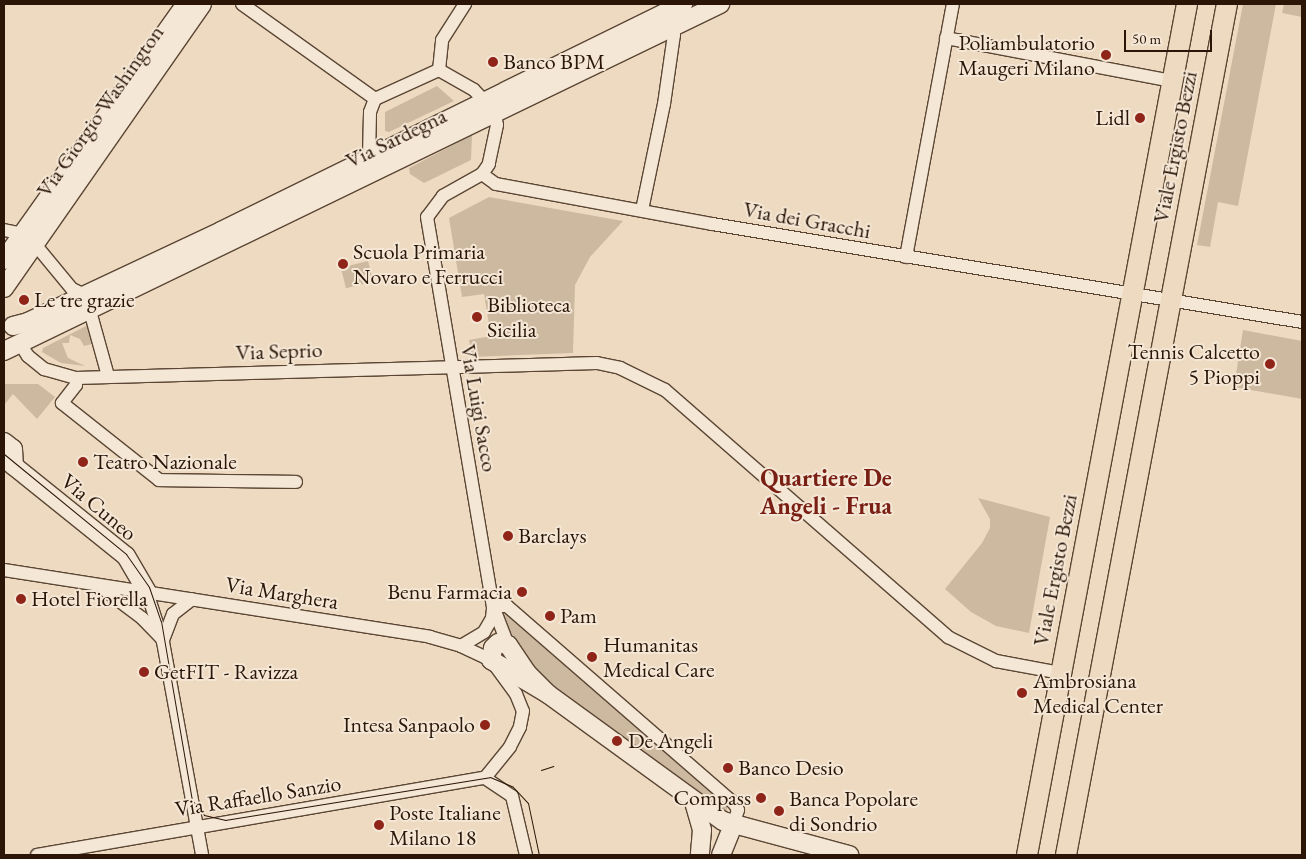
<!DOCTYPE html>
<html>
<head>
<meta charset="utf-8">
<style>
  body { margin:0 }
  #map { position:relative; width:1306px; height:859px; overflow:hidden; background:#eedac0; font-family:"EB Garamond",serif }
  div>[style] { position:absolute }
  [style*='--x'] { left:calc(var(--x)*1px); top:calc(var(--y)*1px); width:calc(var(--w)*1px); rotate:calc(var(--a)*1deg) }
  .green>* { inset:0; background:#cdb9a0; transform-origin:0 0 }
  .roads { filter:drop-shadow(1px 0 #5b4634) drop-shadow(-1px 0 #5b4634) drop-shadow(0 1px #5b4634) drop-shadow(0 -1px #5b4634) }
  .street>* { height:12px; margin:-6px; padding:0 6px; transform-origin:6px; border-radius:6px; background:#f4e7d6 }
  .secondary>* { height:18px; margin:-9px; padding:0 9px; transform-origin:9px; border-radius:9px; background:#f4e7d6 }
  .primary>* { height:20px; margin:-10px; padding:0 10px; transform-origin:10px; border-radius:10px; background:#eedac0 }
  .tram>* { height:1px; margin:-0.5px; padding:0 0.5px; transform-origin:0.5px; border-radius:0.5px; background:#2a1506 }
  .dots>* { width:14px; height:14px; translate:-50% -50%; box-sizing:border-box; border:2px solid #f4e7d6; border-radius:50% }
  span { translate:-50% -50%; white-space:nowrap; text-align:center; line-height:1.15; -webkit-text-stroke:4px #f4e7d6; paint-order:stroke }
  .poi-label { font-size:22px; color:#2a1506 }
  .right { translate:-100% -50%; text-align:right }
  .left { translate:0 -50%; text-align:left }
  .street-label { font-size:22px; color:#2a1506 }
  .neighbourhood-label { font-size:24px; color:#7a1f14; font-weight:700 }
  .frame { position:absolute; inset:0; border:5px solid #2a1506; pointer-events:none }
  .scale { position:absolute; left:1124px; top:30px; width:88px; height:22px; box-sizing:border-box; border:2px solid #2a1506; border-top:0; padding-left:6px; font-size:15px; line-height:18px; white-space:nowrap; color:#2a1506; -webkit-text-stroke:4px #f4e7d6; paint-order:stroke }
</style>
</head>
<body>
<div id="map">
  <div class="green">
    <div style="clip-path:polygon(1243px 4px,1276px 4px,1238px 206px,1218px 202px,1210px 247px,1197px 245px)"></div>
    <div style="clip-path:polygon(1284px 4px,1302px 4px,1302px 17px,1282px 13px)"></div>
    <div style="clip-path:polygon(437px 86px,454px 101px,389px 132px,385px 131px,385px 112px)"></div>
    <div style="clip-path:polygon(472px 135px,471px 160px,424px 183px,410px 174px,409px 168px)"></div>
    <div style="clip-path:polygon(489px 197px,623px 221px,590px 257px,575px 285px,573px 353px,472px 357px,469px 340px,491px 336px,484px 294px,462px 297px,449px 218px)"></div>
    <div style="left:368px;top:261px;width:21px;height:28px;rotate:76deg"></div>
    <div style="clip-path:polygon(88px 325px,95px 340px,92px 344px,84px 346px,80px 339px,70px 335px,69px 343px,62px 343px,68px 358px,85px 366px,61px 363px,42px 352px,43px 348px)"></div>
    <div style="clip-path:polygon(1243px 330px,1302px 341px,1302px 399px,1234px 387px)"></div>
    <div style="clip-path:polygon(4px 384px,38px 384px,55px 397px,37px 419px,13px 394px,4px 405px)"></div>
    <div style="clip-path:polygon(978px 498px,1050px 517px,1029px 633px,996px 626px,971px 612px,945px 589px,982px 543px,990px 528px,990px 519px)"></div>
    <div style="clip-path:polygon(502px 613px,513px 616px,727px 803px,727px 811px,701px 797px,548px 686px,515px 648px)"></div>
  </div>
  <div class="roads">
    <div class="street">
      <div style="--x:242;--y:4;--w:163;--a:35.5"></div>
      <div style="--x:946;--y:38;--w:230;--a:10.8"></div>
      <div style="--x:439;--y:70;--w:30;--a:-84"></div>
      <div style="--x:442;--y:40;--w:43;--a:-57.4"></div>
      <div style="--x:495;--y:115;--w:10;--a:79"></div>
      <div style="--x:497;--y:125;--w:40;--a:102"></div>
      <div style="--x:489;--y:164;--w:12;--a:125"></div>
      <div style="--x:482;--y:174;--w:45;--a:150.6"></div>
      <div style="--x:443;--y:196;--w:26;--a:127"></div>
      <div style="--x:427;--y:217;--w:395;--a:80.4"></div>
      <div style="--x:493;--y:606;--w:42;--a:69"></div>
      <div style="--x:369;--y:157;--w:45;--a:-88.7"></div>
      <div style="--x:370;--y:112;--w:14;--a:-69"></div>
      <div style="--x:375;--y:99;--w:70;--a:-24.4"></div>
      <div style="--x:439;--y:70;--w:40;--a:29.7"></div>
      <div style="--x:474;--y:90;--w:16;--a:47"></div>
      <div style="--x:482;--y:174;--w:17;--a:36"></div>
      <div style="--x:496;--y:184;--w:220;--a:10.5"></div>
      <div style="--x:712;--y:224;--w:598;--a:9.43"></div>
      <div style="--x:642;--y:210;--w:108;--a:-78.3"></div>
      <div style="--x:664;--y:104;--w:70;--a:-81.8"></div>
      <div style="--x:674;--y:35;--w:8;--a:-113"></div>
      <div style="--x:4;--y:230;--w:19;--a:12"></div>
      <div style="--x:34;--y:243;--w:60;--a:50.4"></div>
      <div style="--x:72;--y:289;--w:14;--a:25"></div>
      <div style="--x:906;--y:257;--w:257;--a:-79.5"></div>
      <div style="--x:90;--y:311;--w:67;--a:74.5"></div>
      <div style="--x:21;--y:345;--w:13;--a:58"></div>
      <div style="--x:28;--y:356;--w:21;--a:39"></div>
      <div style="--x:44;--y:369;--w:33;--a:16"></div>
      <div style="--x:76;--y:378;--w:521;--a:-1.65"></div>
      <div style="--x:597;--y:363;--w:24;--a:12"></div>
      <div style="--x:620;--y:368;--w:50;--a:26.1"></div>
      <div style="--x:665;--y:390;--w:376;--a:41.1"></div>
      <div style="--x:948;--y:637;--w:54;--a:26.6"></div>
      <div style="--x:996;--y:661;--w:65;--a:10.6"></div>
      <div style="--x:76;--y:378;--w:7;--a:90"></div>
      <div style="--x:76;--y:385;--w:23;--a:128"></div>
      <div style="--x:62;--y:403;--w:124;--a:38.4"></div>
      <div style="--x:159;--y:480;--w:137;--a:0.8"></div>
      <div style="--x:4;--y:570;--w:431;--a:8.9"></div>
      <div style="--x:430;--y:637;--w:32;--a:16"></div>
      <div style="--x:461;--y:646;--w:33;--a:25"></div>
      <div style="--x:491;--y:660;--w:42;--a:53.7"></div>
      <div style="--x:516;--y:694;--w:18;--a:68"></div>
      <div style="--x:523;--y:711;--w:16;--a:101"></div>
      <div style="--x:520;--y:727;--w:22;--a:117"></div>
      <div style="--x:510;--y:747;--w:40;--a:129"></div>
      <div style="--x:102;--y:588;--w:50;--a:36.9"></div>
      <div style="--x:142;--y:618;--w:28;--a:46"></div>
      <div style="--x:147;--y:592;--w:52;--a:72.3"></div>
      <div style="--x:163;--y:642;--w:217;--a:79.6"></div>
      <div style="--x:493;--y:606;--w:14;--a:0"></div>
      <div style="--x:507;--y:606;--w:301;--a:41"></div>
      <div style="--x:734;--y:803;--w:8;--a:60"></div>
      <div style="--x:738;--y:810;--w:16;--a:108"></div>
      <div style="--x:163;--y:640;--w:28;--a:-69"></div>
      <div style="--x:173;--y:614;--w:24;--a:-38"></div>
      <div style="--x:461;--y:646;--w:27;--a:-31"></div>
      <div style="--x:484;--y:632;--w:16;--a:-60"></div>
      <div style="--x:492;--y:618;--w:9;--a:-84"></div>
      <div style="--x:485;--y:778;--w:32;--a:34"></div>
      <div style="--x:512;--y:796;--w:61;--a:76.7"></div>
      <div style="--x:37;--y:855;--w:455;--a:-9.8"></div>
    </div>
    <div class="secondary">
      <div style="--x:4;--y:260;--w:314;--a:-54.6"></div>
      <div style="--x:4;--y:288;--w:346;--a:-55.1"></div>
      <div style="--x:13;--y:326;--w:16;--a:-15"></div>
      <div style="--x:28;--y:322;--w:213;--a:-25.2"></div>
      <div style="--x:221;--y:231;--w:515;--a:-26.17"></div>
      <div style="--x:4;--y:351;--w:796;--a:-25.86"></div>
      <div style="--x:4;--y:442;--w:11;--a:38"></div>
      <div style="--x:13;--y:449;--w:17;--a:87"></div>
      <div style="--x:4;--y:458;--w:156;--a:38.8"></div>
      <div style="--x:126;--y:556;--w:42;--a:59.7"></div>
      <div style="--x:548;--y:694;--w:30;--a:-135"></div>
      <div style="--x:527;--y:673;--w:34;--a:-124"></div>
      <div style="--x:508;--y:645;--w:10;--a:-169"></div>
      <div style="--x:498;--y:643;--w:7;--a:135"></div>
      <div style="--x:493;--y:648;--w:12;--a:99"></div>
      <div style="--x:491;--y:660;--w:66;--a:30.8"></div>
      <div style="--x:548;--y:694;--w:216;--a:36"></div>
      <div style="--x:723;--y:821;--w:131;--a:15.1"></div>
      <div style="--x:694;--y:802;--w:29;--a:74"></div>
      <div style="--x:702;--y:830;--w:25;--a:95"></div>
      <div style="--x:721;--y:855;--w:32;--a:-68"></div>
    </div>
    <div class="primary">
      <div style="--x:1027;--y:855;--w:866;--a:-79.35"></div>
      <div style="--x:1066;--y:855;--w:866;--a:-79.29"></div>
    </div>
  </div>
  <div class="tram">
    <div style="--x:4;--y:454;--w:158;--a:39.3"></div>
    <div style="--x:126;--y:554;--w:40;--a:55.1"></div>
    <div style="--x:149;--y:587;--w:36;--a:71"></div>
    <div style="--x:161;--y:621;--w:182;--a:80.2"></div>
    <div style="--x:192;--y:800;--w:19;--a:51"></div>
    <div style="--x:204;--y:815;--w:22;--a:13"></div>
    <div style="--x:225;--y:820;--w:268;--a:-9.2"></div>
    <div style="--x:490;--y:777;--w:25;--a:23"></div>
    <div style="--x:513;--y:787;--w:22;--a:47"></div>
    <div style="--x:528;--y:803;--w:53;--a:78.1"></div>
    <div style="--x:541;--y:770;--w:13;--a:-18"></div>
  </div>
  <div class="dots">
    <div style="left:1106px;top:55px;background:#8f2418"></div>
    <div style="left:493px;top:62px;background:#8f2418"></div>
    <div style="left:1140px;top:118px;background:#8f2418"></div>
    <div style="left:343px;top:264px;background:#8f2418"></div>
    <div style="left:24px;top:300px;background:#8f2418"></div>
    <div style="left:477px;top:317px;background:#8f2418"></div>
    <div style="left:1270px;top:364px;background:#8f2418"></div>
    <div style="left:83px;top:462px;background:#8f2418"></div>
    <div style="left:508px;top:536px;background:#8f2418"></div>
    <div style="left:522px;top:592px;background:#8f2418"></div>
    <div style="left:21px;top:599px;background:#8f2418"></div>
    <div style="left:550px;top:616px;background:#8f2418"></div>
    <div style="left:592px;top:657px;background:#8f2418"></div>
    <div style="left:144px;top:672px;background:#8f2418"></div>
    <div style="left:1022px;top:693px;background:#8f2418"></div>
    <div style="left:485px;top:725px;background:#8f2418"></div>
    <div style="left:617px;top:741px;background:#8f2418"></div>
    <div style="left:728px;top:768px;background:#8f2418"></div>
    <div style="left:761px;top:798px;background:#8f2418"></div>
    <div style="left:779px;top:811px;background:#8f2418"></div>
    <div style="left:379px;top:825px;background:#8f2418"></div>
  </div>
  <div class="poi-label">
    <span class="right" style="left:1095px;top:55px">Poliambulatorio<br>Maugeri Milano</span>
    <span class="left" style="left:503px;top:62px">Banco BPM</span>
    <span class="right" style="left:1130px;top:118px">Lidl</span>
    <span class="left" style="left:353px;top:264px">Scuola Primaria<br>Novaro e Ferrucci</span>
    <span class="left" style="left:34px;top:300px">Le tre grazie</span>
    <span class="left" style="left:487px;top:317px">Biblioteca<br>Sicilia</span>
    <span class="right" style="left:1260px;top:364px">Tennis Calcetto<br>5 Pioppi</span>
    <span class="left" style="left:93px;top:462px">Teatro Nazionale</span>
    <span class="left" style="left:518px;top:536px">Barclays</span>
    <span class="right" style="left:512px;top:592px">Benu Farmacia</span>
    <span class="left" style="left:31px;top:599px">Hotel Fiorella</span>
    <span class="left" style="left:560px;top:616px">Pam</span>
    <span class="left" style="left:603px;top:657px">Humanitas<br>Medical Care</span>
    <span class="left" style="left:154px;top:672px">GetFIT - Ravizza</span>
    <span class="left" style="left:1033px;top:693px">Ambrosiana<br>Medical Center</span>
    <span class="right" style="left:475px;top:725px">Intesa Sanpaolo</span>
    <span class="left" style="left:628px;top:741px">De Angeli</span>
    <span class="left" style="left:738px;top:768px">Banco Desio</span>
    <span class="right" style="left:751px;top:798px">Compass</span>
    <span class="left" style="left:789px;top:811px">Banca Popolare<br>di Sondrio</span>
    <span class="left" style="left:389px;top:825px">Poste Italiane<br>Milano 18</span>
  </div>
  <div class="street-label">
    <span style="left:100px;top:111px;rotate:-55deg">Via Giorgio Washington</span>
    <span style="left:396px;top:138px;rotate:-26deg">Via Sardegna</span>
    <span style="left:1175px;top:147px;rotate:-79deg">Viale Ergisto Bezzi</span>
    <span style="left:807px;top:220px;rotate:10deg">Via dei Gracchi</span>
    <span style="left:279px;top:351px;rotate:-2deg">Via Seprio</span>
    <span style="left:479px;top:408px;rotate:80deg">Via Luigi Sacco</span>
    <span style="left:99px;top:507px;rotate:40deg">Via Cuneo</span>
    <span style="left:1055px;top:570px;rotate:-79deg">Viale Ergisto Bezzi</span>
    <span style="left:282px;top:593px;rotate:9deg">Via Marghera</span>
    <span style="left:258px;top:796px;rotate:-9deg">Via Raffaello Sanzio</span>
  </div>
  <div class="neighbourhood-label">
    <span style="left:826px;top:492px">Quartiere De<br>Angeli - Frua</span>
  </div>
  <div class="frame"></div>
  <div class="scale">50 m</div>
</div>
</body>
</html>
